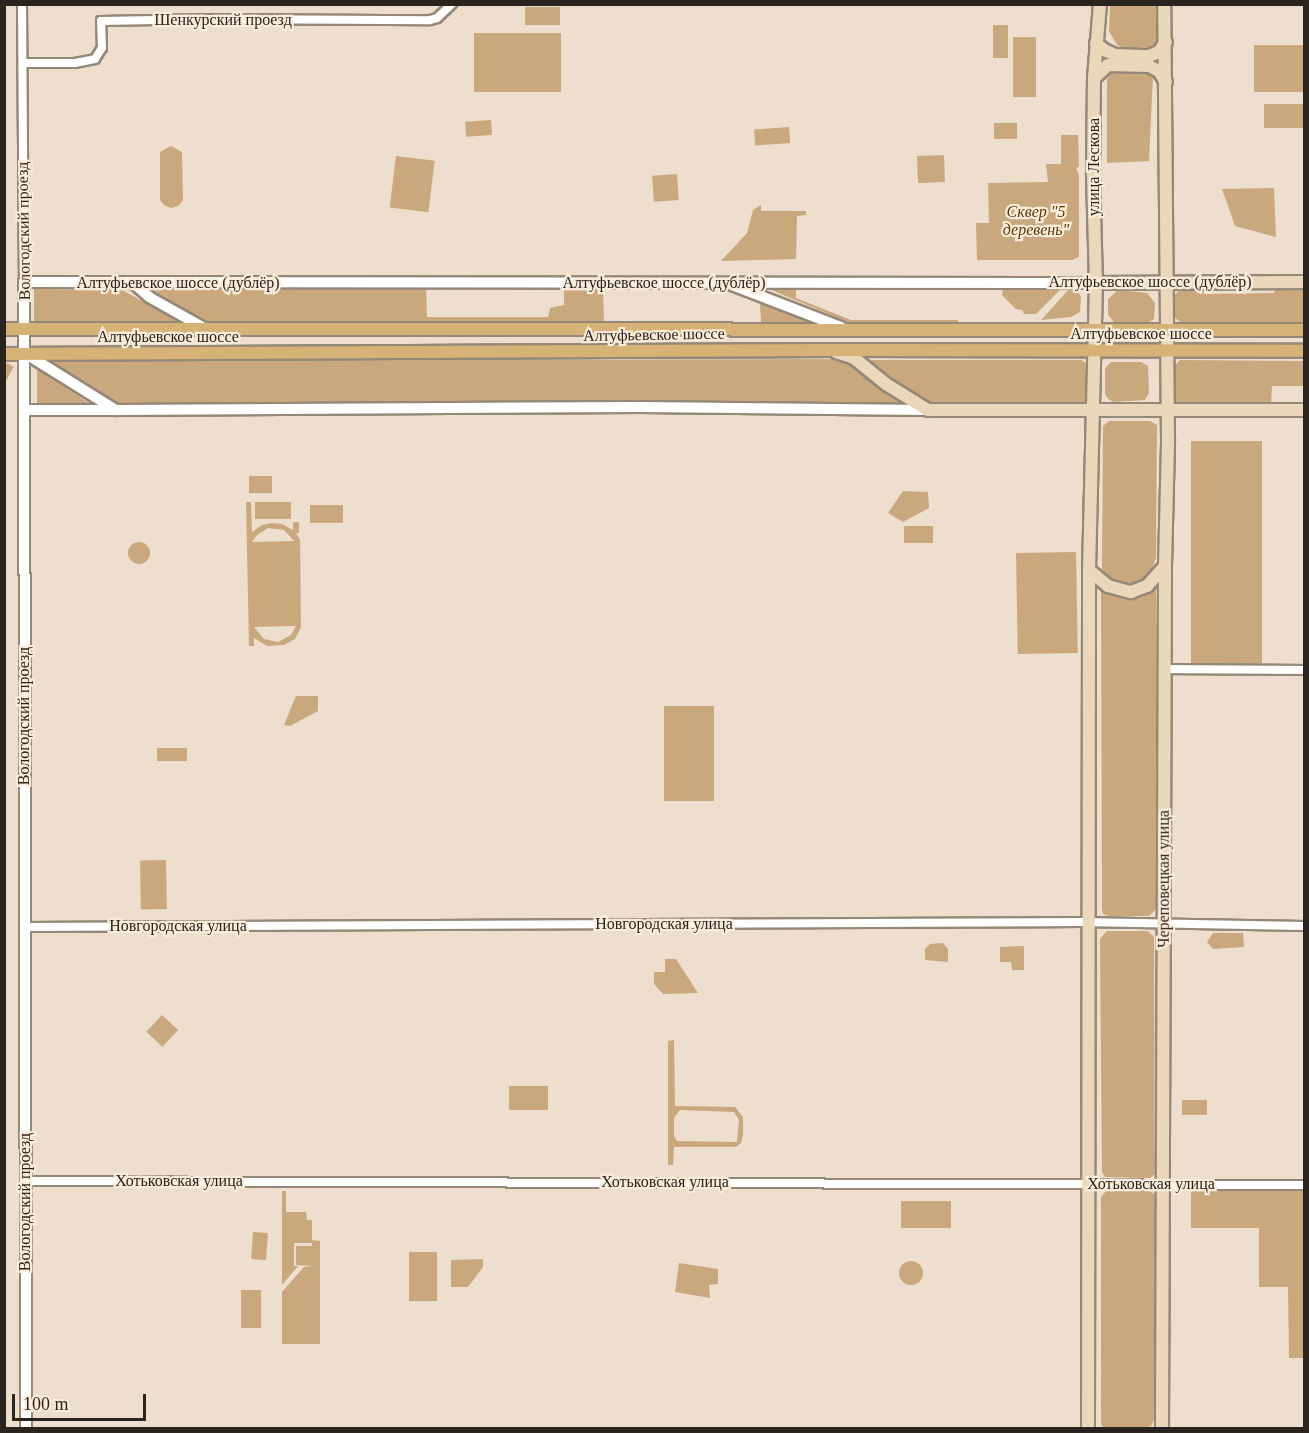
<!DOCTYPE html>
<html>
<head>
<meta charset="utf-8">
<style>
  body { margin:0 }
  #map { position:relative; width:1309px; height:1433px; overflow:hidden; background:#eddecd; font-family:"Times New Roman",serif }
  div>[style] { position:absolute }
  [style*='--x'] { left:calc(var(--x)*1px); top:calc(var(--y)*1px); width:calc(var(--w)*1px); rotate:calc(var(--a)*1deg) }
  .green>* { inset:0; background:#caa87e; transform-origin:0 0 }
  .round { border-radius:50% }
  .roads { filter:drop-shadow(2px 0 #958878) drop-shadow(-2px 0 #958878) drop-shadow(0 2px #958878) drop-shadow(0 -2px #958878) }
  .minor>* { height:8px; margin:-4px; padding:0 4px; transform-origin:4px; border-radius:4px; background:#fff }
  .tertiary>* { height:10px; margin:-5px; padding:0 5px; transform-origin:5px; border-radius:5px; background:#fff }
  .secondary>* { height:12px; margin:-6px; padding:0 6px; transform-origin:6px; border-radius:6px; background:#ebd8ba }
  .primary>* { height:12px; margin:-6px; padding:0 6px; transform-origin:6px; border-radius:6px; background:#d7b276 }
  span { translate:-50% -50%; white-space:nowrap; text-align:center; line-height:1.15; -webkit-text-stroke:4.5px #faecda; paint-order:stroke }
  .street-label { font-size:16px; color:#2a241e }
  .park-label { font-size:16px; color:#5b3900; font-style:italic }
  .frame { position:absolute; inset:0; border:6px solid #2a241e; pointer-events:none }
  .scale { position:absolute; left:12px; top:1394px; width:134px; height:27px; box-sizing:border-box; border:3px solid #2a241e; border-top:0; padding-left:8px; font-size:18px; line-height:21px; white-space:nowrap; color:#2a241e; -webkit-text-stroke:4px #faecda; paint-order:stroke }
</style>
</head>
<body>
<div id="map">
  <div class="green">
    <div style="clip-path:polygon(1110px 5px,1157px 5px,1157px 45px,1153px 51px,1127px 51px,1117px 45px,1109px 31px)"></div>
    <div style="left:525px;top:7px;width:35px;height:18px"></div>
    <div style="left:993px;top:25px;width:15px;height:33px"></div>
    <div style="left:561px;top:33px;width:59px;height:87px;rotate:90deg"></div>
    <div style="left:1013px;top:37px;width:23px;height:60px"></div>
    <div style="left:1304px;top:45px;width:47px;height:50px;rotate:90deg"></div>
    <div style="clip-path:polygon(1114px 68px,1142px 68px,1153px 75px,1149px 161px,1107px 163px,1107px 80px)"></div>
    <div style="left:1304px;top:104px;width:24px;height:40px;rotate:90deg"></div>
    <div style="left:491px;top:120px;width:15px;height:26px;rotate:86deg"></div>
    <div style="left:994px;top:123px;width:23px;height:16px"></div>
    <div style="left:789px;top:127px;width:16px;height:35px;rotate:86deg"></div>
    <div style="clip-path:polygon(1061px 135px,1078px 135px,1079px 167px,1076px 168px,1079px 175px,1079px 257px,1072px 260px,977px 260px,976px 223px,989px 223px,988px 183px,1048px 182px,1046px 164px,1061px 164px)"></div>
    <div style="clip-path:polygon(171px 146px,182px 152px,183px 200px,178px 206px,171px 208px,164px 205px,160px 200px,160px 152px)"></div>
    <div style="left:944px;top:155px;width:27px;height:27px;rotate:88deg"></div>
    <div style="left:396px;top:156px;width:39px;height:52px;rotate:7deg"></div>
    <div style="left:677px;top:174px;width:26px;height:25px;rotate:86deg"></div>
    <div style="clip-path:polygon(1274px 188px,1276px 237px,1235px 226px,1222px 189px)"></div>
    <div style="clip-path:polygon(761px 205px,761px 211px,806px 211px,806px 215px,797px 216px,796px 259px,721px 261px,747px 233px,753px 210px)"></div>
    <div style="clip-path:polygon(1003px 288px,1062px 288px,1036px 314px,1024px 314px,1022px 310px,1016px 309px,1002px 295px)"></div>
    <div style="clip-path:polygon(1070px 288px,1077px 290px,1081px 297px,1080px 312px,1071px 317px,1041px 320px)"></div>
    <div style="clip-path:polygon(1181px 288px,1203px 288px,1204px 294px,1274px 293px,1275px 289px,1304px 289px,1304px 323px,1181px 323px,1172px 315px,1172px 298px)"></div>
    <div style="clip-path:polygon(34px 289px,122px 290px,183px 323px,34px 323px)"></div>
    <div style="clip-path:polygon(151px 289px,426px 289px,427px 317px,548px 317px,550px 308px,564px 305px,564px 289px,603px 289px,604px 322px,761px 322px,760px 304px,725px 289px,811px 323px,206px 323px)"></div>
    <div style="clip-path:polygon(769px 289px,796px 289px,796px 298px,851px 320px,958px 320px,958px 323px,850px 323px)"></div>
    <div style="clip-path:polygon(1118px 290px,1147px 293px,1155px 303px,1154px 319px,1146px 324px,1114px 322px,1108px 315px,1108px 299px)"></div>
    <div style="clip-path:polygon(836px 359px,851px 365px,903px 404px,118px 405px,49px 361px)"></div>
    <div style="clip-path:polygon(872px 360px,1082px 360px,1088px 365px,1088px 401px,1083px 405px,929px 405px,869px 365px)"></div>
    <div style="clip-path:polygon(1180px 360px,1304px 361px,1304px 386px,1272px 386px,1271px 405px,1177px 404px,1172px 398px,1171px 370px)"></div>
    <div style="left:5px;top:362px;width:10px;height:836px;rotate:29deg"></div>
    <div style="clip-path:polygon(1111px 362px,1141px 362px,1148px 366px,1149px 393px,1145px 400px,1113px 402px,1108px 399px,1105px 394px,1105px 368px)"></div>
    <div style="clip-path:polygon(37px 369px,92px 405px,37px 405px)"></div>
    <div style="clip-path:polygon(1109px 421px,1150px 421px,1157px 425px,1156px 558px,1149px 577px,1135px 586px,1116px 584px,1107px 578px,1102px 568px,1103px 426px)"></div>
    <div style="left:1191px;top:441px;width:71px;height:222px"></div>
    <div style="left:272px;top:476px;width:17px;height:23px;rotate:90deg"></div>
    <div style="clip-path:polygon(903px 491px,928px 492px,929px 508px,903px 522px,888px 513px)"></div>
    <div style="clip-path:polygon(evenodd,246px 502px,251px 502px,252px 532px,262px 525px,272px 523px,282px 524px,293px 530px,293px 522px,299px 522px,299px 533px,296px 533px,300px 540px,301px 627px,295px 639px,284px 645px,267px 646px,254px 638px,254px 646px,249px 646px,246px 502px,268px 528px,284px 530px,294px 541px,252px 542px,257px 535px,268px 528px,246px 502px,296px 626px,291px 635px,278px 642px,264px 639px,254px 627px,296px 626px)"></div>
    <div style="left:255px;top:502px;width:36px;height:17px"></div>
    <div style="left:310px;top:505px;width:33px;height:18px"></div>
    <div style="left:904px;top:526px;width:29px;height:17px"></div>
    <div class="round" style="left:128px;top:542px;width:22px;height:22px"></div>
    <div style="left:1076px;top:552px;width:101px;height:60px;rotate:89deg"></div>
    <div style="clip-path:polygon(1101px 586px,1118px 596px,1128px 598px,1138px 597px,1156px 586px,1156px 909px,1149px 916px,1109px 916px,1103px 914px,1102px 909px)"></div>
    <div style="clip-path:polygon(296px 696px,318px 696px,318px 711px,290px 726px,284px 725px)"></div>
    <div style="left:664px;top:706px;width:50px;height:95px"></div>
    <div style="left:187px;top:748px;width:13px;height:30px;rotate:90deg"></div>
    <div style="left:166px;top:860px;width:49px;height:26px;rotate:89deg"></div>
    <div style="clip-path:polygon(1107px 931px,1148px 931px,1154px 937px,1155px 1174px,1150px 1178px,1105px 1177px,1102px 1172px,1100px 939px)"></div>
    <div style="clip-path:polygon(1213px 933px,1243px 933px,1244px 947px,1213px 949px,1207px 942px)"></div>
    <div style="clip-path:polygon(943px 943px,948px 949px,948px 962px,925px 960px,925px 949px,930px 944px)"></div>
    <div style="clip-path:polygon(1024px 946px,1024px 970px,1012px 970px,1011px 962px,1000px 962px,1000px 947px)"></div>
    <div style="clip-path:polygon(665px 959px,676px 959px,698px 993px,663px 994px,654px 984px,654px 972px,665px 972px)"></div>
    <div style="left:162px;top:1015px;width:22px;height:23px;rotate:43deg"></div>
    <div style="clip-path:polygon(evenodd,674px 1040px,675px 1106px,735px 1107px,743px 1117px,743px 1135px,741px 1143px,736px 1147px,674px 1147px,673px 1165px,668px 1165px,668px 1041px,674px 1040px,680px 1110px,734px 1112px,739px 1120px,737px 1142px,677px 1141px,674px 1136px,674px 1118px,680px 1110px)"></div>
    <div style="left:509px;top:1086px;width:39px;height:24px"></div>
    <div style="left:1182px;top:1100px;width:25px;height:15px"></div>
    <div style="clip-path:polygon(1191px 1189px,1304px 1189px,1304px 1358px,1289px 1358px,1288px 1287px,1259px 1287px,1259px 1228px,1191px 1228px)"></div>
    <div style="clip-path:polygon(282px 1191px,286px 1191px,286px 1212px,306px 1212px,307px 1220px,312px 1220px,312px 1240px,320px 1241px,320px 1344px,282px 1344px,282px 1292px,304px 1267px,312px 1266px,296px 1265px,296px 1246px,312px 1246px,312px 1243px,294px 1243px,294px 1266px,298px 1266px,282px 1285px)"></div>
    <div style="clip-path:polygon(1106px 1191px,1150px 1191px,1156px 1195px,1155px 1418px,1151px 1426px,1145px 1428px,1104px 1428px,1101px 1424px,1101px 1197px)"></div>
    <div style="left:901px;top:1201px;width:50px;height:27px"></div>
    <div style="left:253px;top:1232px;width:15px;height:27px;rotate:4deg"></div>
    <div style="left:409px;top:1252px;width:28px;height:49px"></div>
    <div style="clip-path:polygon(483px 1259px,483px 1267px,468px 1287px,451px 1287px,451px 1260px)"></div>
    <div class="round" style="left:899px;top:1261px;width:24px;height:24px"></div>
    <div style="clip-path:polygon(679px 1263px,718px 1269px,718px 1284px,709px 1285px,710px 1298px,675px 1292px)"></div>
    <div style="left:261px;top:1290px;width:38px;height:20px;rotate:90deg"></div>
  </div>
  <div class="roads">
    <div class="minor">
      <div style="--x:22;--y:4;--w:278;--a:89.6"></div>
      <div style="--x:23;--y:63;--w:52;--a:0"></div>
      <div style="--x:75;--y:63;--w:20;--a:-11"></div>
      <div style="--x:95;--y:59;--w:13;--a:-58"></div>
      <div style="--x:102;--y:48;--w:27;--a:-92"></div>
      <div style="--x:101;--y:21;--w:110;--a:-1"></div>
      <div style="--x:211;--y:19;--w:219;--a:0.3"></div>
      <div style="--x:430;--y:20;--w:7;--a:-16"></div>
      <div style="--x:437;--y:18;--w:21;--a:-43"></div>
      <div style="--x:1164;--y:669;--w:140;--a:0.4"></div>
      <div style="--x:24;--y:927;--w:1057;--a:-0.27"></div>
      <div style="--x:1081;--y:922;--w:223;--a:1"></div>
      <div style="--x:25;--y:1181;--w:1279;--a:0.18"></div>
    </div>
    <div class="tertiary">
      <div style="--x:132;--y:282;--w:23;--a:41"></div>
      <div style="--x:149;--y:297;--w:65;--a:29.3"></div>
      <div style="--x:732;--y:285;--w:117;--a:21.1"></div>
      <div style="--x:26;--y:354;--w:106;--a:31.9"></div>
      <div style="--x:116;--y:410;--w:524;--a:-0.33"></div>
      <div style="--x:640;--y:407;--w:288;--a:0.6"></div>
      <div style="--x:25;--y:410;--w:90;--a:0"></div>
      <div style="--x:26;--y:1428;--w:1146;--a:-90.1"></div>
      <div style="--x:24;--y:282;--w:1072;--a:0.05"></div>
    </div>
    <div class="secondary">
      <div style="--x:1096;--y:43;--w:11;--a:41"></div>
      <div style="--x:1104;--y:50;--w:12;--a:24"></div>
      <div style="--x:1115;--y:55;--w:34;--a:2"></div>
      <div style="--x:1149;--y:56;--w:11;--a:-22"></div>
      <div style="--x:1159;--y:52;--w:12;--a:-55"></div>
      <div style="--x:1094;--y:78;--w:19;--a:-43"></div>
      <div style="--x:1108;--y:65;--w:41;--a:1.4"></div>
      <div style="--x:1149;--y:66;--w:11;--a:27"></div>
      <div style="--x:1159;--y:71;--w:13;--a:58"></div>
      <div style="--x:1096;--y:283;--w:208;--a:-0.3"></div>
      <div style="--x:836;--y:352;--w:19;--a:18"></div>
      <div style="--x:854;--y:358;--w:41;--a:39.1"></div>
      <div style="--x:886;--y:384;--w:49;--a:31.8"></div>
      <div style="--x:928;--y:410;--w:376;--a:0"></div>
      <div style="--x:1089;--y:570;--w:25;--a:40"></div>
      <div style="--x:1108;--y:586;--w:24;--a:15"></div>
      <div style="--x:1131;--y:592;--w:17;--a:-21"></div>
      <div style="--x:1147;--y:586;--w:27;--a:-48"></div>
      <div style="--x:1088;--y:1428;--w:858;--a:-89.93"></div>
      <div style="--x:1089;--y:570;--w:287;--a:-88.6"></div>
      <div style="--x:1096;--y:283;--w:110;--a:-91.6"></div>
      <div style="--x:1093;--y:173;--w:95;--a:-89.4"></div>
      <div style="--x:1094;--y:78;--w:74;--a:-85.4"></div>
      <div style="--x:1162;--y:1428;--w:862;--a:-89.8"></div>
      <div style="--x:1165;--y:566;--w:127;--a:-88.6"></div>
      <div style="--x:1168;--y:439;--w:435;--a:-90.5"></div>
    </div>
    <div class="primary">
      <div style="--x:4;--y:329;--w:1300;--a:0.04"></div>
      <div style="--x:4;--y:354;--w:828;--a:-0.28"></div>
      <div style="--x:832;--y:350;--w:472;--a:0.1"></div>
    </div>
  </div>
  <div class="street-label">
    <span style="left:223px;top:20px">Шенкурский проезд</span>
    <span style="left:1094px;top:167px;rotate:-90deg">улица Лескова</span>
    <span style="left:24px;top:231px;rotate:-91deg">Вологодский проезд</span>
    <span style="left:1150px;top:282px">Алтуфьевское шоссе (дублёр)</span>
    <span style="left:178px;top:283px">Алтуфьевское шоссе (дублёр)</span>
    <span style="left:664px;top:283px">Алтуфьевское шоссе (дублёр)</span>
    <span style="left:1141px;top:334px">Алтуфьевское шоссе</span>
    <span style="left:654px;top:335px;rotate:-1deg">Алтуфьевское шоссе</span>
    <span style="left:168px;top:337px">Алтуфьевское шоссе</span>
    <span style="left:24px;top:716px;rotate:-90deg">Вологодский проезд</span>
    <span style="left:1164px;top:879px;rotate:-90deg">Череповецкая улица</span>
    <span style="left:664px;top:924px">Новгородская улица</span>
    <span style="left:178px;top:926px">Новгородская улица</span>
    <span style="left:179px;top:1181px">Хотьковская улица</span>
    <span style="left:665px;top:1182px">Хотьковская улица</span>
    <span style="left:1151px;top:1184px">Хотьковская улица</span>
    <span style="left:25px;top:1202px;rotate:-90deg">Вологодский проезд</span>
  </div>
  <div class="park-label">
    <span style="left:1036px;top:221px">Сквер "5<br>деревень"</span>
  </div>
  <div class="frame"></div>
  <div class="scale">100 m</div>
</div>
</body>
</html>
